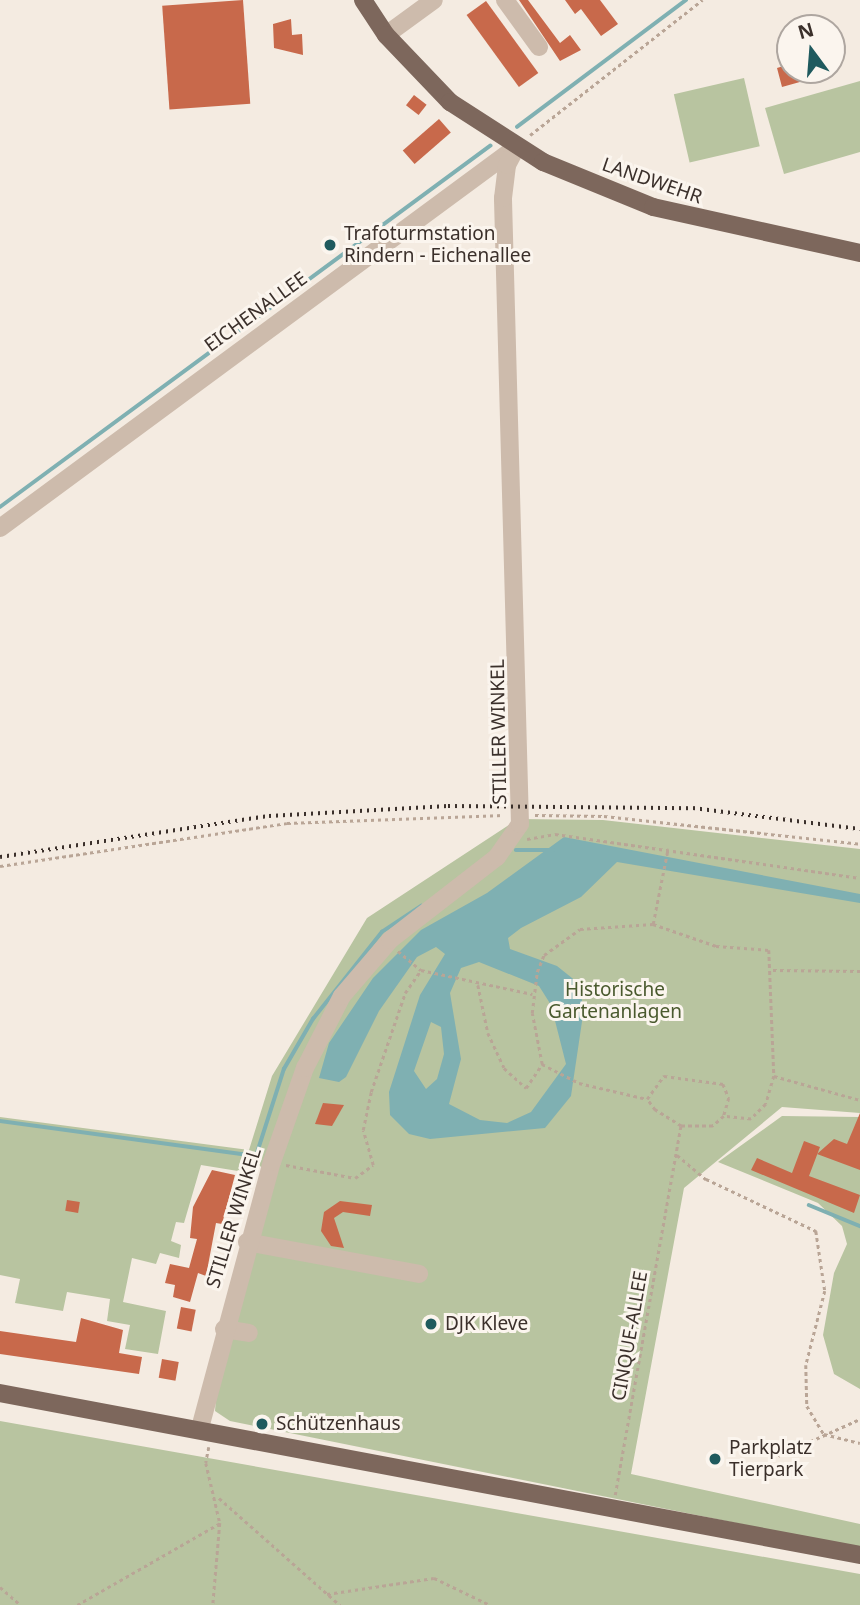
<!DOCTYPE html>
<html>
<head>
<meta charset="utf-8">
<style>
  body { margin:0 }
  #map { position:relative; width:860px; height:1605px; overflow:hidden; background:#f4ebe1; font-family:"Noto Sans",sans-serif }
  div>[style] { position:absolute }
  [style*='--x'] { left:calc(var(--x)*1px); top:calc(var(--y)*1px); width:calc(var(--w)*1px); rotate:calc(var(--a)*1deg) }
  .green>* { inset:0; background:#b8c4a0; transform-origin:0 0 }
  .water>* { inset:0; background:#7fb0b2 }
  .stream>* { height:3.5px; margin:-1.75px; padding:0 1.75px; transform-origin:1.75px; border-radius:1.75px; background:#7fb0b2 }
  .building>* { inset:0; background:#c8694b; transform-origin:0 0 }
  .path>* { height:2.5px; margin-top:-1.25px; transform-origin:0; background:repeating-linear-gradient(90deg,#b9a596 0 3.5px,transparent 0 7px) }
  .minor>* { height:18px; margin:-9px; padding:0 9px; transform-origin:9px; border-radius:9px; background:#cdbbac }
  .major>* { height:18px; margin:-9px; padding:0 9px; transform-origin:9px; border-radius:9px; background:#7d675c }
  .rail>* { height:3.5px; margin-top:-1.75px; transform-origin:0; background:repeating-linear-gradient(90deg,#3b302b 0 2px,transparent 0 7px) }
  .dots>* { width:19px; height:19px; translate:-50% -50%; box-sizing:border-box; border:4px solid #fbf5ee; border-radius:50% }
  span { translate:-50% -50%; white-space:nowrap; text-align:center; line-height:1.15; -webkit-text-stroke:6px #fbf5ee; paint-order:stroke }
  .street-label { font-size:19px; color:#3b302b }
  .poi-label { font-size:19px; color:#3b302b }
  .left { translate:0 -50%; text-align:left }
  .park-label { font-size:19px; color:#4a5a2e }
  .north { position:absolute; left:776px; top:14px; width:70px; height:70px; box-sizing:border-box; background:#fbf5ee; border:2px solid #aea6a0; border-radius:50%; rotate:344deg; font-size:19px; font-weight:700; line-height:28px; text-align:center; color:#3b302b }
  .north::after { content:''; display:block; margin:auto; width:24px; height:32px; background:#1f5a5e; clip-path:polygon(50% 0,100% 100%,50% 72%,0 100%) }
</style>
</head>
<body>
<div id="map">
  <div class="green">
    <div style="left:744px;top:78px;width:70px;height:72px;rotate:77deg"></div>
    <div style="clip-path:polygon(860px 81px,860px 152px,784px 174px,765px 108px)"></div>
    <div style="clip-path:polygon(518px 819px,603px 820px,860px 849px,860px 1113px,782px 1107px,684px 1188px,631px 1474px,860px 1524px,860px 1548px,230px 1421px,215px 1411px,216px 1398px,272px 1173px,249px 1160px,244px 1172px,201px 1165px,184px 1223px,176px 1222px,171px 1241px,181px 1245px,179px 1258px,160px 1253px,156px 1264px,132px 1258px,123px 1302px,166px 1311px,158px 1354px,125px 1349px,130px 1325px,107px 1321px,110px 1299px,67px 1292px,63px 1311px,15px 1303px,20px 1279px,0 1275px,0 1117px,249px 1150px,272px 1076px,367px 918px)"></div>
    <div style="clip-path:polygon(782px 1116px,860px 1117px,860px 1389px,834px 1374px,823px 1335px,834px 1273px,847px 1244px,842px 1226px,818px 1203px,718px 1162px)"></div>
    <div style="clip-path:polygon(0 1421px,860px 1574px,860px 1605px,0 1605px)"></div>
  </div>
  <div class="water">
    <div style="clip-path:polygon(evenodd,564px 837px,860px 894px,860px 903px,617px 862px,581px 897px,521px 928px,508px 938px,510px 949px,557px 966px,577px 982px,584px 1008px,571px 1096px,545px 1128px,430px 1139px,409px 1134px,390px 1115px,389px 1092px,420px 995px,445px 954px,436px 947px,417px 957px,379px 1011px,346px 1077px,339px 1082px,319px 1078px,329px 1043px,373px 978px,421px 930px,487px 893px,564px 837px,479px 962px,539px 986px,551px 1005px,566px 1064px,531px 1112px,507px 1123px,480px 1120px,449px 1104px,461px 1059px,450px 993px,461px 968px,479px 962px,564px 837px,431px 1022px,441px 1027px,444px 1054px,437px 1079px,426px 1089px,414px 1071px,431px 1022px)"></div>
  </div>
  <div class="stream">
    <div style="--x:517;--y:127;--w:211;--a:-36.9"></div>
    <div style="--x:0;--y:507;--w:609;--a:-36.38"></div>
    <div style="--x:516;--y:850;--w:37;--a:0"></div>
    <div style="--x:0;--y:1121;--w:258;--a:7.8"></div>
    <div style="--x:256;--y:1156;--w:91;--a:-72.2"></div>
    <div style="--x:284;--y:1069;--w:58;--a:-59.9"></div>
    <div style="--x:313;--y:1019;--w:111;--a:-51.6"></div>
    <div style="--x:382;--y:932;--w:47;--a:-33.7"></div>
    <div style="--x:809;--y:1205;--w:55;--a:22.4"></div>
  </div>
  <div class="building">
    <div style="left:243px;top:0;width:104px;height:81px;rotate:86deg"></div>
    <div style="clip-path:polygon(519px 0,528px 0,560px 43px,570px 35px,581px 50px,560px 61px)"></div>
    <div style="clip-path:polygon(565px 0,600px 0,618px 24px,601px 36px,581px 9px,575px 14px)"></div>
    <div style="left:486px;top:1px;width:89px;height:24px;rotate:54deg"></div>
    <div style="clip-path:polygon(291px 19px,292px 35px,302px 34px,303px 55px,274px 48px,273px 24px)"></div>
    <div style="clip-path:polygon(790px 64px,790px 70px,832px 73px,782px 87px,777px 68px)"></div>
    <div style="left:414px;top:95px;width:16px;height:13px;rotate:38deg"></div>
    <div style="left:439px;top:119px;width:18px;height:48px;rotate:49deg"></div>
    <div style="clip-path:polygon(323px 1103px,344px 1105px,332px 1126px,315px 1124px)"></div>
    <div style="clip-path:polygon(860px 1113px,860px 1170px,817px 1154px,834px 1139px,847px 1144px)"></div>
    <div style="clip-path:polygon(804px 1141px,820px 1147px,809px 1176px,860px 1195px,854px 1213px,751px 1170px,757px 1158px,792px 1173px)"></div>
    <div style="clip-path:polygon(212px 1170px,235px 1175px,222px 1224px,216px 1223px,206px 1276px,198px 1273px,190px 1302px,173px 1297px,175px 1285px,165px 1283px,170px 1264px,189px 1268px,197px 1239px,190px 1238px,193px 1207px)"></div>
    <div style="left:67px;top:1200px;width:13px;height:11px;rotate:9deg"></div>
    <div style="clip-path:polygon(340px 1201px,372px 1205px,370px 1216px,343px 1212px,334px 1218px,344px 1248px,331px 1246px,321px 1231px,324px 1212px)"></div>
    <div style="left:181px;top:1307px;width:15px;height:22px;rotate:11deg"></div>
    <div style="clip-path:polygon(81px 1318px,123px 1330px,119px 1353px,142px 1357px,139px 1374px,0 1354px,0 1331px,76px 1342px)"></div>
    <div style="left:162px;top:1359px;width:17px;height:19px;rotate:10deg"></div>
  </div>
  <div class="path">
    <div style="--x:530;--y:135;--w:219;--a:-38.1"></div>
    <div style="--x:535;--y:815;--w:69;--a:0.8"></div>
    <div style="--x:604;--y:816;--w:258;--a:6.2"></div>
    <div style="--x:527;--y:839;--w:28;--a:-10"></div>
    <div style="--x:555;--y:834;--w:308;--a:8.2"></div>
    <div style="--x:0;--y:866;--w:290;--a:-8.5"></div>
    <div style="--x:287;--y:823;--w:217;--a:-2.1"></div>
    <div style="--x:653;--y:924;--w:77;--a:-78.8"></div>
    <div style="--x:398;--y:951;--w:30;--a:40"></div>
    <div style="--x:421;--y:970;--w:114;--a:12.2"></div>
    <div style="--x:773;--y:970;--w:87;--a:0.7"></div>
    <div style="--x:478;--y:985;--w:49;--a:78.2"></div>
    <div style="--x:488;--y:1033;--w:38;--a:65"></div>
    <div style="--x:504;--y:1068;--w:30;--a:42"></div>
    <div style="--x:526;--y:1088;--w:29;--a:-56"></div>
    <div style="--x:542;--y:1064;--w:52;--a:-101.1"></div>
    <div style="--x:532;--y:1013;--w:41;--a:-83"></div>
    <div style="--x:537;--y:972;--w:18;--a:-68"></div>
    <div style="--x:544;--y:955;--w:44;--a:-35.8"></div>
    <div style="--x:580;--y:929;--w:73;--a:-3.9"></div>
    <div style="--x:653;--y:924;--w:67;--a:19.2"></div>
    <div style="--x:716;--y:946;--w:53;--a:4.3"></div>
    <div style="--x:769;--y:950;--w:126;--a:87.7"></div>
    <div style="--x:774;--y:1076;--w:29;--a:106"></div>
    <div style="--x:766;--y:1104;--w:21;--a:135"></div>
    <div style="--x:751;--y:1119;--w:27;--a:-174"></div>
    <div style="--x:542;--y:1064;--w:42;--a:27.2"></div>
    <div style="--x:579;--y:1083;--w:70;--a:13.2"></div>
    <div style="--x:664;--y:1076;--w:60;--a:7.7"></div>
    <div style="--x:723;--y:1084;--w:15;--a:67"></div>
    <div style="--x:729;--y:1098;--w:19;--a:106"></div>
    <div style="--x:724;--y:1116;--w:15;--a:138"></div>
    <div style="--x:713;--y:1126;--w:32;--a:180"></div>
    <div style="--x:681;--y:1126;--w:31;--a:-148"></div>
    <div style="--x:655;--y:1110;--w:14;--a:-126"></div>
    <div style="--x:647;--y:1099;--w:29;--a:-54"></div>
    <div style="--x:774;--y:1076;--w:89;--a:15.6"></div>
    <div style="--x:677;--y:1155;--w:38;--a:40"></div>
    <div style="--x:706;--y:1179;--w:122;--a:25.3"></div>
    <div style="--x:816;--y:1231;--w:61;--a:81.5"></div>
    <div style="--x:825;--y:1291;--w:76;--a:104.4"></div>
    <div style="--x:806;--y:1365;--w:41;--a:88.6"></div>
    <div style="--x:807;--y:1406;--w:33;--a:59"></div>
    <div style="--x:824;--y:1434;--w:37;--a:14"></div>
    <div style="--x:286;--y:1165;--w:70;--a:10.7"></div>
    <div style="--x:355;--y:1178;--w:22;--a:-36"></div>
    <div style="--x:373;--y:1165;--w:36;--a:-106"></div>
    <div style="--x:363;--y:1130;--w:39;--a:-78"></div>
    <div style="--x:371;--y:1092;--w:105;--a:-71"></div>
    <div style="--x:405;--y:993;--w:28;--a:-55"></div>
    <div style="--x:209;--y:1447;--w:16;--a:101"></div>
    <div style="--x:206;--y:1463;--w:62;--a:76.9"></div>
    <div style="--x:220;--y:1523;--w:82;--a:94.9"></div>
    <div style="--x:778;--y:1456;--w:90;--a:-24.3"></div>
    <div style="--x:615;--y:1495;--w:375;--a:-79.9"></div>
    <div style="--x:219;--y:1498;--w:162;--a:41.5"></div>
    <div style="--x:0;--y:1587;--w:28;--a:41"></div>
    <div style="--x:327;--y:1594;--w:108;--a:-8.5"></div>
    <div style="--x:434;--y:1578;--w:62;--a:25.7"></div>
    <div style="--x:77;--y:1605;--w:165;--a:-29.8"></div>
  </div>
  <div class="minor">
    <div style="--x:505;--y:0;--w:58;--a:54.1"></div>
    <div style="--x:386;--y:35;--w:59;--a:-36.1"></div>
    <div style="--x:0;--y:528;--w:640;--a:-36.42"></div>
    <div style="--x:247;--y:1242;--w:175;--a:10.5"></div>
    <div style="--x:224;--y:1329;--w:25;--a:9"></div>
    <div style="--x:200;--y:1428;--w:276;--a:-74.9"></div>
    <div style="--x:272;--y:1162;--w:100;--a:-70.7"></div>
    <div style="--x:305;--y:1068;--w:81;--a:-62.8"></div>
    <div style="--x:342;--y:996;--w:74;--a:-49.4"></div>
    <div style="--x:390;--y:940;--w:135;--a:-37.8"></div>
    <div style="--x:497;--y:857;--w:40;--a:-55.1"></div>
    <div style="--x:520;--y:824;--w:626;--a:-91.56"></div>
    <div style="--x:503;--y:198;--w:33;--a:-83"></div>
    <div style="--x:507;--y:165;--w:21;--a:-62"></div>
  </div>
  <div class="major">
    <div style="--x:363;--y:0;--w:42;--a:56.7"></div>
    <div style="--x:386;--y:35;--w:93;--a:46.3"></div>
    <div style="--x:450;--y:102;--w:111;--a:32.8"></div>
    <div style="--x:543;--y:162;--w:119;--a:22.2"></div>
    <div style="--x:653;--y:207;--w:212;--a:12.5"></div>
    <div style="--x:0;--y:1393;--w:875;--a:10.67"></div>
  </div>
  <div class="rail">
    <div style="--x:0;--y:857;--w:272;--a:-8.7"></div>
    <div style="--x:269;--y:816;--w:179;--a:-3.2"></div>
    <div style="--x:448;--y:806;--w:245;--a:0.5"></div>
    <div style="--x:693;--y:808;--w:168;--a:7.2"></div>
  </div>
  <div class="dots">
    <div style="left:330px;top:245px;background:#1f5a5e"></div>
    <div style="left:431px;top:1324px;background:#1f5a5e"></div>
    <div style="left:262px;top:1424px;background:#1f5a5e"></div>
    <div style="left:715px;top:1459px;background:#1f5a5e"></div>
  </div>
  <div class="street-label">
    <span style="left:652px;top:181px;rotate:19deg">LANDWEHR</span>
    <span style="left:256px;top:312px;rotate:-36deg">EICHENALLEE</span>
    <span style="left:499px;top:732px;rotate:-91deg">STILLER WINKEL</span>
    <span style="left:234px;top:1218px;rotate:-73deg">STILLER WINKEL</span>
    <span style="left:630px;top:1336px;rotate:-80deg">CINQUE-ALLEE</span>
  </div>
  <div class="poi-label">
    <span class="left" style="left:344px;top:245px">Trafoturmstation<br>Rindern - Eichenallee</span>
    <span class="left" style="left:445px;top:1324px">DJK Kleve</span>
    <span class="left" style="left:276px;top:1424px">Schützenhaus</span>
    <span class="left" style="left:729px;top:1459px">Parkplatz<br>Tierpark</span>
  </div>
  <div class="park-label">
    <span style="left:615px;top:1001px">Historische<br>Gartenanlagen</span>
  </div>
  <div class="north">N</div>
</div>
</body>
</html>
